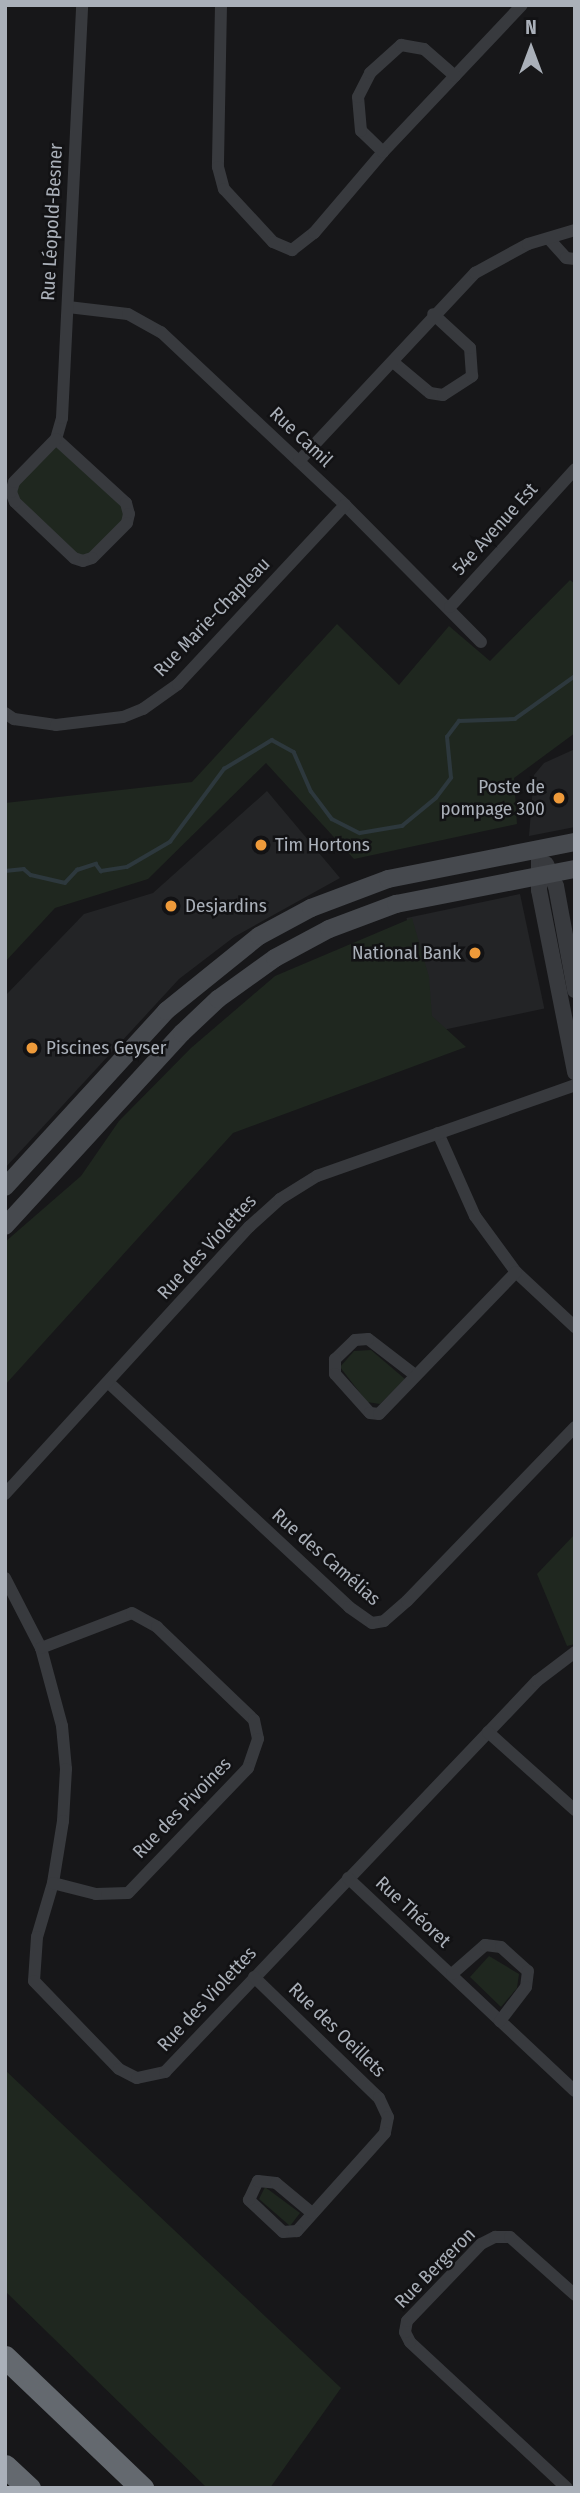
<!DOCTYPE html>
<html>
<head>
<meta charset="utf-8">
<style>
  body { margin:0 }
  #map { position:relative; width:580px; height:2493px; overflow:hidden; background:#171719; font-family:"Fira Sans Condensed",sans-serif }
  div>[style] { position:absolute }
  [style*='--x'] { left:calc(var(--x)*1px); top:calc(var(--y)*1px); width:calc(var(--w)*1px); rotate:calc(var(--a)*1deg) }
  .built>* { inset:0; background:#232426; transform-origin:0 0 }
  .green>* { inset:0; background:#1f271f }
  .stream>* { height:3.5px; margin:-1.75px; padding:0 1.75px; transform-origin:1.75px; border-radius:1.75px; background:#2d383d }
  .minor>* { height:12px; margin:-6px; padding:0 6px; transform-origin:6px; border-radius:6px; background:#383a3e }
  .tertiary>* { height:16px; margin:-8px; padding:0 8px; transform-origin:8px; border-radius:8px; background:#383a3e }
  .secondary>* { height:18px; margin:-9px; padding:0 9px; transform-origin:9px; border-radius:9px; background:#46494e }
  .motorway>* { height:23px; margin:-11.5px; padding:0 11.5px; transform-origin:11.5px; border-radius:11.5px; background:#64696f }
  .dots>* { width:19px; height:19px; translate:-50% -50%; box-sizing:border-box; border:4px solid #121214; border-radius:50% }
  span { translate:-50% -50%; white-space:nowrap; text-align:center; line-height:1.15; -webkit-text-stroke:5px #121214; paint-order:stroke }
  .street-label { font-size:19px; color:#aab0b9 }
  .poi-label { font-size:19px; color:#aab0b9 }
  .right { translate:-100% -50%; text-align:right }
  .left { translate:0 -50%; text-align:left }
  .frame { position:absolute; inset:0; border:7px solid #aab0b9; pointer-events:none }
  .north { position:absolute; left:496px; top:14px; width:70px; height:70px; -webkit-text-stroke:5px #121214; paint-order:stroke; rotate:0deg; font-size:19px; font-weight:700; line-height:28px; text-align:center; color:#aab0b9 }
  .north::after { content:''; display:block; margin:auto; width:24px; height:32px; background:#aab0b9; clip-path:polygon(50% 0,100% 100%,50% 72%,0 100%) }
</style>
</head>
<body>
<div id="map">
  <div class="built">
    <div style="clip-path:polygon(575px 749px,575px 827px,529px 836px,534px 775px,544px 763px)"></div>
    <div style="clip-path:polygon(267px 791px,340px 878px,234px 937px,179px 979px,5px 1168px,5px 996px,84px 914px,153px 893px)"></div>
    <div style="left:520px;top:894px;width:117px;height:116px;rotate:78deg"></div>
  </div>
  <div class="green">
    <div style="clip-path:polygon(56px 439px,129px 514px,83px 561px,15px 502px,14px 482px)"></div>
    <div style="clip-path:polygon(570px 580px,575px 584px,575px 733px,514px 778px,517px 824px,354px 859px,266px 763px,148px 879px,55px 908px,5px 962px,5px 803px,192px 782px,337px 624px,399px 685px,449px 626px,490px 661px)"></div>
    <div style="clip-path:polygon(412px 918px,429px 977px,432px 1016px,466px 1047px,233px 1133px,5px 1385px,5px 1242px,81px 1176px,119px 1121px,191px 1048px,275px 976px)"></div>
    <div style="clip-path:polygon(371px 1350px,405px 1379px,380px 1404px,367px 1402px,340px 1367px,354px 1351px)"></div>
    <div style="clip-path:polygon(575px 1534px,575px 1644px,567px 1646px,537px 1574px)"></div>
    <div style="clip-path:polygon(489px 1956px,519px 1974px,517px 1988px,501px 2007px,470px 1977px)"></div>
    <div style="clip-path:polygon(5px 2070px,341px 2388px,270px 2488px,207px 2488px,5px 2291px)"></div>
    <div style="clip-path:polygon(265px 2187px,300px 2213px,290px 2226px,259px 2199px)"></div>
  </div>
  <div class="stream">
    <div style="--x:5;--y:871;--w:19;--a:-6"></div>
    <div style="--x:24;--y:869;--w:9;--a:41"></div>
    <div style="--x:31;--y:875;--w:35;--a:13"></div>
    <div style="--x:65;--y:883;--w:18;--a:-47"></div>
    <div style="--x:77;--y:870;--w:20;--a:-18"></div>
    <div style="--x:96;--y:864;--w:9;--a:54"></div>
    <div style="--x:101;--y:871;--w:26;--a:-9"></div>
    <div style="--x:127;--y:867;--w:50;--a:-30.2"></div>
    <div style="--x:170;--y:842;--w:91;--a:-53.5"></div>
    <div style="--x:224;--y:769;--w:56;--a:-31.1"></div>
    <div style="--x:272;--y:740;--w:25;--a:29"></div>
    <div style="--x:294;--y:752;--w:43;--a:66.4"></div>
    <div style="--x:311;--y:791;--w:35;--a:53"></div>
    <div style="--x:332;--y:819;--w:31;--a:27"></div>
    <div style="--x:360;--y:833;--w:43;--a:-9.5"></div>
    <div style="--x:402;--y:826;--w:44;--a:-39.5"></div>
    <div style="--x:436;--y:798;--w:25;--a:-53"></div>
    <div style="--x:451;--y:778;--w:41;--a:-95.6"></div>
    <div style="--x:447;--y:737;--w:20;--a:-53"></div>
    <div style="--x:459;--y:721;--w:56;--a:-2"></div>
    <div style="--x:515;--y:719;--w:74;--a:-35.6"></div>
  </div>
  <div class="minor">
    <div style="--x:221;--y:5;--w:162;--a:91.1"></div>
    <div style="--x:218;--y:167;--w:23;--a:75"></div>
    <div style="--x:224;--y:189;--w:72;--a:47.2"></div>
    <div style="--x:273;--y:242;--w:21;--a:23"></div>
    <div style="--x:292;--y:250;--w:28;--a:-38"></div>
    <div style="--x:314;--y:233;--w:106;--a:-49.6"></div>
    <div style="--x:383;--y:152;--w:202;--a:-46.6"></div>
    <div style="--x:383;--y:152;--w:30;--a:-136"></div>
    <div style="--x:361;--y:131;--w:34;--a:-95"></div>
    <div style="--x:358;--y:97;--w:27;--a:-63"></div>
    <div style="--x:370;--y:73;--w:42;--a:-42.1"></div>
    <div style="--x:401;--y:45;--w:23;--a:10"></div>
    <div style="--x:424;--y:49;--w:41;--a:41.1"></div>
    <div style="--x:549;--y:239;--w:25;--a:48"></div>
    <div style="--x:566;--y:258;--w:9;--a:6"></div>
    <div style="--x:68;--y:307;--w:60;--a:6.7"></div>
    <div style="--x:128;--y:314;--w:38;--a:29"></div>
    <div style="--x:161;--y:332;--w:253;--a:43.2"></div>
    <div style="--x:345;--y:505;--w:193;--a:45.2"></div>
    <div style="--x:393;--y:362;--w:48;--a:40"></div>
    <div style="--x:430;--y:393;--w:13;--a:9"></div>
    <div style="--x:443;--y:395;--w:35;--a:-33"></div>
    <div style="--x:472;--y:376;--w:28;--a:-94"></div>
    <div style="--x:470;--y:348;--w:50;--a:-137.4"></div>
    <div style="--x:56;--y:439;--w:22;--a:-74"></div>
    <div style="--x:62;--y:418;--w:413;--a:-87.2"></div>
    <div style="--x:56;--y:439;--w:95;--a:42.4"></div>
    <div style="--x:126;--y:503;--w:11;--a:75"></div>
    <div style="--x:129;--y:514;--w:9;--a:103"></div>
    <div style="--x:127;--y:523;--w:49;--a:135"></div>
    <div style="--x:92;--y:558;--w:9;--a:162"></div>
    <div style="--x:83;--y:561;--w:9;--a:-162"></div>
    <div style="--x:74;--y:558;--w:81;--a:-136.5"></div>
    <div style="--x:15;--y:502;--w:11;--a:-112"></div>
    <div style="--x:11;--y:492;--w:10;--a:-73"></div>
    <div style="--x:14;--y:482;--w:60;--a:-45.7"></div>
    <div style="--x:299;--y:461;--w:258;--a:-46.9"></div>
    <div style="--x:475;--y:273;--w:60;--a:-28.7"></div>
    <div style="--x:528;--y:244;--w:49;--a:-16.6"></div>
    <div style="--x:450;--y:607;--w:186;--a:-47.8"></div>
    <div style="--x:5;--y:713;--w:11;--a:34"></div>
    <div style="--x:14;--y:719;--w:42;--a:8.1"></div>
    <div style="--x:56;--y:725;--w:67;--a:-6.8"></div>
    <div style="--x:123;--y:717;--w:22;--a:-22"></div>
    <div style="--x:143;--y:709;--w:43;--a:-35.5"></div>
    <div style="--x:178;--y:684;--w:245;--a:-47"></div>
    <div style="--x:438;--y:1133;--w:91;--a:66"></div>
    <div style="--x:475;--y:1216;--w:69;--a:53.8"></div>
    <div style="--x:516;--y:1272;--w:81;--a:43"></div>
    <div style="--x:415;--y:1375;--w:59;--a:-142.5"></div>
    <div style="--x:368;--y:1339;--w:13;--a:176"></div>
    <div style="--x:355;--y:1340;--w:28;--a:136"></div>
    <div style="--x:335;--y:1359;--w:15;--a:90"></div>
    <div style="--x:335;--y:1374;--w:52;--a:48.1"></div>
    <div style="--x:370;--y:1413;--w:9;--a:6"></div>
    <div style="--x:379;--y:1414;--w:197;--a:-46"></div>
    <div style="--x:109;--y:1383;--w:328;--a:43"></div>
    <div style="--x:349;--y:1607;--w:28;--a:35"></div>
    <div style="--x:372;--y:1623;--w:12;--a:-9"></div>
    <div style="--x:384;--y:1621;--w:30;--a:-41"></div>
    <div style="--x:407;--y:1601;--w:242;--a:-46"></div>
    <div style="--x:5;--y:1494;--w:362;--a:-47.6"></div>
    <div style="--x:249;--y:1227;--w:42;--a:-42.1"></div>
    <div style="--x:280;--y:1199;--w:44;--a:-31.9"></div>
    <div style="--x:317;--y:1176;--w:274;--a:-19.4"></div>
    <div style="--x:5;--y:1578;--w:79;--a:62.8"></div>
    <div style="--x:41;--y:1648;--w:81;--a:74.9"></div>
    <div style="--x:62;--y:1726;--w:43;--a:84.7"></div>
    <div style="--x:66;--y:1769;--w:52;--a:93.3"></div>
    <div style="--x:63;--y:1821;--w:63;--a:99.2"></div>
    <div style="--x:53;--y:1883;--w:56;--a:106.5"></div>
    <div style="--x:37;--y:1937;--w:44;--a:93.9"></div>
    <div style="--x:34;--y:1981;--w:122;--a:46"></div>
    <div style="--x:119;--y:2069;--w:20;--a:27"></div>
    <div style="--x:137;--y:2078;--w:29;--a:-12"></div>
    <div style="--x:165;--y:2072;--w:540;--a:-46.43"></div>
    <div style="--x:537;--y:1681;--w:48;--a:-37.3"></div>
    <div style="--x:41;--y:1648;--w:97;--a:-21"></div>
    <div style="--x:132;--y:1613;--w:29;--a:29"></div>
    <div style="--x:157;--y:1627;--w:134;--a:43.8"></div>
    <div style="--x:254;--y:1720;--w:19;--a:78"></div>
    <div style="--x:258;--y:1739;--w:31;--a:109"></div>
    <div style="--x:248;--y:1768;--w:173;--a:133.8"></div>
    <div style="--x:128;--y:1893;--w:32;--a:178"></div>
    <div style="--x:96;--y:1894;--w:44;--a:-165.7"></div>
    <div style="--x:488;--y:1732;--w:117;--a:41.9"></div>
    <div style="--x:348;--y:1878;--w:311;--a:43.2"></div>
    <div style="--x:452;--y:1974;--w:44;--a:-41.3"></div>
    <div style="--x:485;--y:1945;--w:16;--a:7"></div>
    <div style="--x:501;--y:1947;--w:36;--a:42"></div>
    <div style="--x:528;--y:1971;--w:16;--a:97"></div>
    <div style="--x:526;--y:1987;--w:43;--a:127.4"></div>
    <div style="--x:254;--y:1977;--w:174;--a:44.1"></div>
    <div style="--x:379;--y:2098;--w:21;--a:65"></div>
    <div style="--x:388;--y:2117;--w:16;--a:101"></div>
    <div style="--x:385;--y:2133;--w:132;--a:131.9"></div>
    <div style="--x:297;--y:2231;--w:14;--a:176"></div>
    <div style="--x:283;--y:2232;--w:47;--a:-136.7"></div>
    <div style="--x:249;--y:2200;--w:21;--a:-65"></div>
    <div style="--x:258;--y:2181;--w:18;--a:6"></div>
    <div style="--x:276;--y:2183;--w:47;--a:39.8"></div>
    <div style="--x:567;--y:2488;--w:214;--a:-137.1"></div>
    <div style="--x:410;--y:2342;--w:11;--a:-117"></div>
    <div style="--x:405;--y:2332;--w:11;--a:-80"></div>
    <div style="--x:407;--y:2321;--w:107;--a:-46.1"></div>
    <div style="--x:481;--y:2244;--w:16;--a:-27"></div>
    <div style="--x:495;--y:2237;--w:15;--a:0"></div>
    <div style="--x:510;--y:2237;--w:87;--a:41.7"></div>
  </div>
  <div class="tertiary">
    <div style="--x:539;--y:849;--w:41;--a:90"></div>
    <div style="--x:539;--y:890;--w:186;--a:78.8"></div>
    <div style="--x:546;--y:864;--w:24;--a:66"></div>
    <div style="--x:556;--y:886;--w:106;--a:79.6"></div>
  </div>
  <div class="secondary">
    <div style="--x:5;--y:1187;--w:239;--a:-47.5"></div>
    <div style="--x:166;--y:1011;--w:119;--a:-38.9"></div>
    <div style="--x:259;--y:936;--w:59;--a:-28.3"></div>
    <div style="--x:311;--y:908;--w:82;--a:-20.6"></div>
    <div style="--x:388;--y:879;--w:191;--a:-11.2"></div>
    <div style="--x:5;--y:1226;--w:262;--a:-47.5"></div>
    <div style="--x:182;--y:1033;--w:50;--a:-43.4"></div>
    <div style="--x:218;--y:999;--w:70;--a:-35.7"></div>
    <div style="--x:275;--y:958;--w:61;--a:-28.2"></div>
    <div style="--x:329;--y:929;--w:72;--a:-20.5"></div>
    <div style="--x:396;--y:904;--w:182;--a:-11.1"></div>
  </div>
  <div class="motorway">
    <div style="--x:5;--y:2357;--w:190;--a:43.7"></div>
    <div style="--x:5;--y:2466;--w:33;--a:43"></div>
  </div>
  <div class="dots">
    <div style="left:559px;top:798px;background:#ee9a3a"></div>
    <div style="left:261px;top:845px;background:#ee9a3a"></div>
    <div style="left:171px;top:906px;background:#ee9a3a"></div>
    <div style="left:475px;top:953px;background:#ee9a3a"></div>
    <div style="left:32px;top:1048px;background:#ee9a3a"></div>
  </div>
  <div class="street-label">
    <span style="left:52px;top:222px;rotate:-87deg">Rue Léopold-Besner</span>
    <span style="left:301px;top:437px;rotate:43deg">Rue Camil</span>
    <span style="left:495px;top:529px;rotate:-48deg">54e Avenue Est</span>
    <span style="left:212px;top:617px;rotate:-46deg">Rue Marie-Chapleau</span>
    <span style="left:207px;top:1247px;rotate:-47deg">Rue des Violettes</span>
    <span style="left:326px;top:1557px;rotate:41deg">Rue des Camélias</span>
    <span style="left:182px;top:1808px;rotate:-46deg">Rue des Pivoines</span>
    <span style="left:413px;top:1912px;rotate:43deg">Rue Théoret</span>
    <span style="left:207px;top:1999px;rotate:-47deg">Rue des Violettes</span>
    <span style="left:337px;top:2030px;rotate:44deg">Rue des Oeillets</span>
    <span style="left:435px;top:2268px;rotate:-45deg">Rue Bergeron</span>
  </div>
  <div class="poi-label">
    <span class="right" style="left:545px;top:798px">Poste de<br>pompage 300</span>
    <span class="left" style="left:275px;top:845px">Tim Hortons</span>
    <span class="left" style="left:185px;top:906px">Desjardins</span>
    <span class="right" style="left:461px;top:953px">National Bank</span>
    <span class="left" style="left:46px;top:1048px">Piscines Geyser</span>
  </div>
  <div class="frame"></div>
  <div class="north">N</div>
</div>
</body>
</html>
